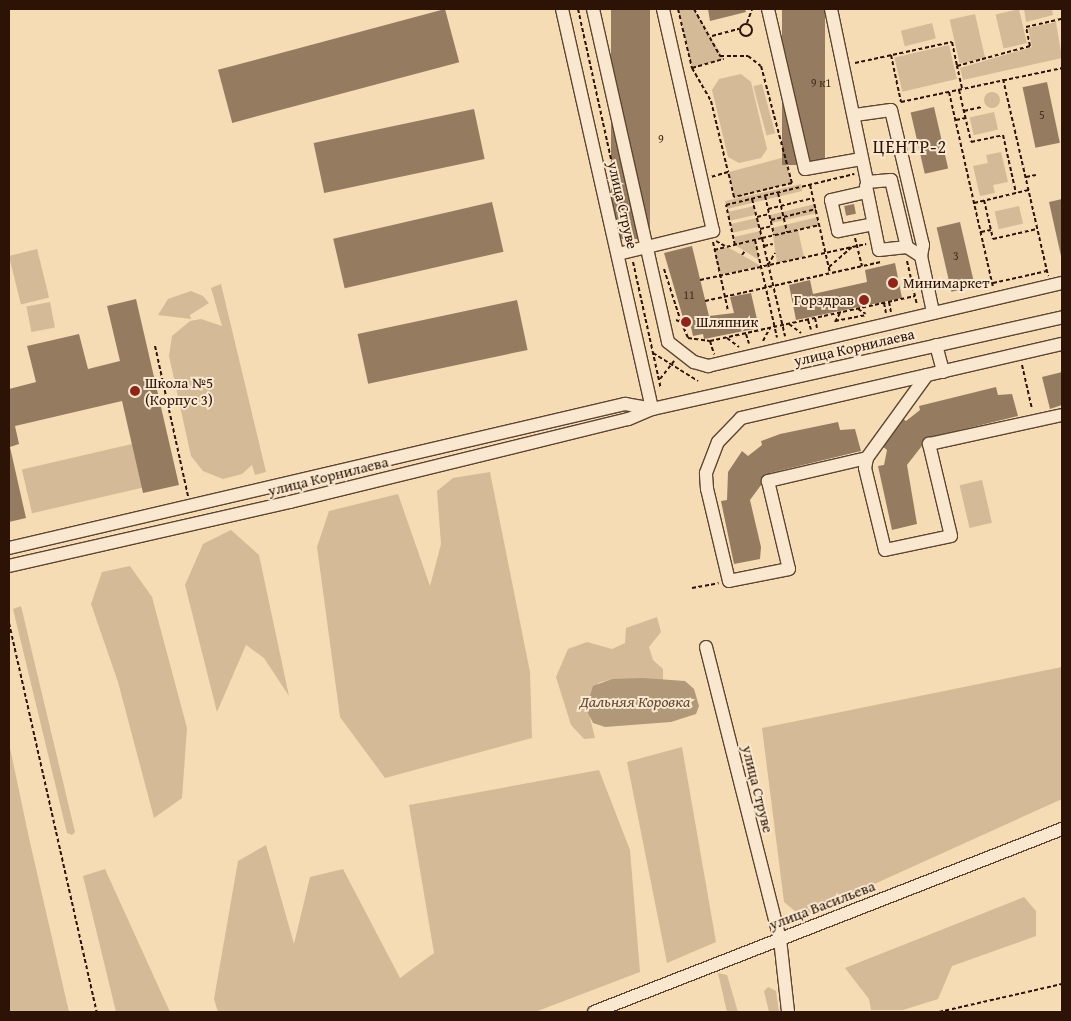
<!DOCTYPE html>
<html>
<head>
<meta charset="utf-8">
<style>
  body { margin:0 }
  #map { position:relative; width:1071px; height:1021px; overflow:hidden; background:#f6dcb5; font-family:"Gentium Book Plus",serif }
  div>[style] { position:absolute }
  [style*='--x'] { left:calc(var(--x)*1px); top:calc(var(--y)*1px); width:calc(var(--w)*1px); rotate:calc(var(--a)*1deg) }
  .green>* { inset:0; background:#d4ba97; transform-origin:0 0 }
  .round { border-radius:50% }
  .water>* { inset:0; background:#b19879 }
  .building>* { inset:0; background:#957c61; transform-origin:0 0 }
  .path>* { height:2px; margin-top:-1px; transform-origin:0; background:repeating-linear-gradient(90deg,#2c1305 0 4px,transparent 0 6.5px) }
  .path>.ring { margin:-1px; padding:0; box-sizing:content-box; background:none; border:2px solid #2c1305; border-radius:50% }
  .roads { filter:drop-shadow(1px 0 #5e4531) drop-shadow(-1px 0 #5e4531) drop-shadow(0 1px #5e4531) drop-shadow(0 -1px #5e4531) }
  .minor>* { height:12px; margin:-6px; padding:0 6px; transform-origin:6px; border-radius:6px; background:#f9e8cf }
  .dots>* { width:14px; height:14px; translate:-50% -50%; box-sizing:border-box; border:2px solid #f9e8cf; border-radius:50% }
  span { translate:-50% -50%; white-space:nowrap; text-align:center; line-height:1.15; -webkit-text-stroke:4px #f9e8cf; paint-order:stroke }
  .number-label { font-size:12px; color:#462d1c }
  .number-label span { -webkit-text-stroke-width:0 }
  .street-label { font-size:15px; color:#2c1305 }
  .poi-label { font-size:15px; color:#2c1305 }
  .left { translate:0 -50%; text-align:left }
  .right { translate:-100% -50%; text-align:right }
  .water-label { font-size:16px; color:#614833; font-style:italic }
  .quarter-label { font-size:18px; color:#2c1305; letter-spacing:1px }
  .frame { position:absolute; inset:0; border:10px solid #2c1305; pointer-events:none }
</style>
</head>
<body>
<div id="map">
  <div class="green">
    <div style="clip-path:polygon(678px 9px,694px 9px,724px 59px,692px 68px)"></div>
    <div style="left:1019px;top:9px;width:35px;height:24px;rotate:77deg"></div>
    <div style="clip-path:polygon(1024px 9px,1052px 9px,1053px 15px,1026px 22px)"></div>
    <div style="left:975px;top:14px;width:45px;height:26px;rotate:77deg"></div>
    <div style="clip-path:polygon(1056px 22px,1062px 58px,963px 80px,960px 68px,1032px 47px,1028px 28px)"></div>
    <div style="left:932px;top:23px;width:16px;height:32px;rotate:76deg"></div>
    <div style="left:949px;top:45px;width:35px;height:56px;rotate:77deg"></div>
    <div style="clip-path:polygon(741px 74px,751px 82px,767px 149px,761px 158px,739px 163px,728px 157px,712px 90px,719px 79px)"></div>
    <div style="left:762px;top:84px;width:51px;height:9px;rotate:75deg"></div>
    <div class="round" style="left:984px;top:92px;width:16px;height:16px"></div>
    <div style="left:994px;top:112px;width:18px;height:25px;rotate:77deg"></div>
    <div style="clip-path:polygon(1001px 152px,1008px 182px,993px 185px,995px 193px,980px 196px,973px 166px,988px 163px,986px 155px)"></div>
    <div style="left:785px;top:157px;width:27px;height:59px;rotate:75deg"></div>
    <div style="clip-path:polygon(801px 184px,802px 191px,727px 209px,725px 201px)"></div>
    <div style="clip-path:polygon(815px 204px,817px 213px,771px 223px,770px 215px)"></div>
    <div style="left:754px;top:206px;width:9px;height:27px;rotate:77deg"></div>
    <div style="left:1019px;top:206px;width:18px;height:25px;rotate:77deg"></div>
    <div style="clip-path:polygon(818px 217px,819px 225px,798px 230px,804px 257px,777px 263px,772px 228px)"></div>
    <div style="left:757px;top:218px;width:9px;height:27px;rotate:77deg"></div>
    <div style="clip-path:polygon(760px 231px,762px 238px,755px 240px,759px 260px,735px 245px,734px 237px)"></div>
    <div style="clip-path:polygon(727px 247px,742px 255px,761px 266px,720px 275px,714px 250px)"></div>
    <div style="left:37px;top:249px;width:50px;height:29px;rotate:76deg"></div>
    <div style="clip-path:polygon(221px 284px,266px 472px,255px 475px,252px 465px,242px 474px,223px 479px,203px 471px,191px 456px,169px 356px,172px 336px,190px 321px,201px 319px,222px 326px,211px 288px)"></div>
    <div style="clip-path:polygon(191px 291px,203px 296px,209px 303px,190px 315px,191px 319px,158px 315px,168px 299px)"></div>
    <div style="left:50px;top:302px;width:26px;height:24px;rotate:79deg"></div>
    <div style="left:132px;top:444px;width:45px;height:113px;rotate:77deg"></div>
    <div style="clip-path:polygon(490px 472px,530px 672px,532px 738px,385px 778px,340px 717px,317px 547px,329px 511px,398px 494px,430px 586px,441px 544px,437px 491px,453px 478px)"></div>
    <div style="left:982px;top:480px;width:44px;height:23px;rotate:77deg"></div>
    <div style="clip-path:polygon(231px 530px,259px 555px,289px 696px,264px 658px,246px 645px,217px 712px,185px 585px,203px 544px)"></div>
    <div style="clip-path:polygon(130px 566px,152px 597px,187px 728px,182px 798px,154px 818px,118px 682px,91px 604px,102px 572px)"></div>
    <div style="clip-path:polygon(21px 606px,75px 832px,72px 835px,67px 833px,13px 609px)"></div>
    <div style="clip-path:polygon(657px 617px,661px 632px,649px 647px,653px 660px,663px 669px,663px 680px,612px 679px,598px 683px,590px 718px,595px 738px,584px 739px,571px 725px,556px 677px,568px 649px,587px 642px,612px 649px,625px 643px,626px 628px)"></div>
    <div style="clip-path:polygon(1062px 667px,1062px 799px,808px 914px,796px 912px,784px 902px,762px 728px)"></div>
    <div style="clip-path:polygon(9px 743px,29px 838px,69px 1012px,9px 1012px)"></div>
    <div style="clip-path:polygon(682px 747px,716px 942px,667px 963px,627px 762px)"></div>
    <div style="clip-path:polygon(599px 770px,630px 850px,640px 972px,535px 1012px,218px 1012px,214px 999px,238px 861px,266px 845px,294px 944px,310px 877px,343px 869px,400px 978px,434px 953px,409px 805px)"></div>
    <div style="clip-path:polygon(105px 869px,170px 1012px,116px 1012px,83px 876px)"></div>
    <div style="clip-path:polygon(1024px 897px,1036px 911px,1036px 936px,952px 966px,938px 999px,903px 1010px,871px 1010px,869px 999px,845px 968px)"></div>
    <div style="clip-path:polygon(718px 973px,727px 975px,738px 1012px,727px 1012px)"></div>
    <div style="clip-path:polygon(768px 987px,776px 991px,779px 1012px,769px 1012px,764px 991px)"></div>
  </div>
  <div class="water">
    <div style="clip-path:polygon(643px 678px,685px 681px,694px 689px,699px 706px,696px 714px,671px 722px,605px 727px,593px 723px,586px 709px,593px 686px,612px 679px)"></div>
  </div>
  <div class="building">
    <div style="left:445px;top:9px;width:55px;height:235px;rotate:75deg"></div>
    <div style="left:611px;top:9px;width:39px;height:230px"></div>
    <div style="clip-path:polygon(708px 9px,745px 9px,746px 12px,710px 21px)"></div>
    <div style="left:782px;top:9px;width:43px;height:156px"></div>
    <div style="left:1047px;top:82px;width:62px;height:25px;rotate:78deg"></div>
    <div style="left:934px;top:107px;width:63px;height:24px;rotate:77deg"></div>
    <div style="left:474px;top:109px;width:51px;height:164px;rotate:78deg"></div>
    <div style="clip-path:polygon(1062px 199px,1062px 256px,1061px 256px,1049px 202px)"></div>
    <div style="left:492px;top:202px;width:51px;height:163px;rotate:77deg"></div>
    <div style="left:854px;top:204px;width:10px;height:10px;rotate:79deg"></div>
    <div style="left:960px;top:222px;width:66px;height:24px;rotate:77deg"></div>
    <div style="clip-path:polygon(692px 246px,709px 316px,734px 313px,730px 297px,751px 293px,759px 328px,704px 339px,703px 334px,693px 336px,691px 327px,686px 328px,664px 253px)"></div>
    <div style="clip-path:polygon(895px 263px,902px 298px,796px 320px,789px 285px,810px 280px,813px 294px,867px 282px,865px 270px)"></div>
    <div style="clip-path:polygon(136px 299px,179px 485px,143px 493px,122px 401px,15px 426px,19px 444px,10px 447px,26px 518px,9px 522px,9px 389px,36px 382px,27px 346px,79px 334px,88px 369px,120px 361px,107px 306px)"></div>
    <div style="left:517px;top:300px;width:51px;height:163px;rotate:78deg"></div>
    <div style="clip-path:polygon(1062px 372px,1062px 405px,1050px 409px,1042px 377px)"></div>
    <div style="clip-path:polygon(996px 387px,998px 395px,1012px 394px,1018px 416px,928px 438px,907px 465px,917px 524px,892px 530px,878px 466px,884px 465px,887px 450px,882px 446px,899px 416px,906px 421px,920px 410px,919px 406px)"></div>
    <div style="clip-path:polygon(838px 422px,840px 430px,855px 429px,861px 451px,770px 473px,750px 500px,761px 547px,760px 559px,734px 564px,721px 501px,727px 500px,728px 472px,742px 451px,748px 456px,762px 445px,761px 441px,780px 434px)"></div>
  </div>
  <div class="path">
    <div style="--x:578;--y:9;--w:237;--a:77.6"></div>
    <div style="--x:678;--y:9;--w:61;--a:76.7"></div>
    <div style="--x:692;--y:68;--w:38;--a:60"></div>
    <div style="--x:711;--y:101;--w:73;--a:76.5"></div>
    <div style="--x:728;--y:172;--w:18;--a:164"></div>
    <div style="--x:694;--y:9;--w:54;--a:61"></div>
    <div style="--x:720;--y:56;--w:28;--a:0"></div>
    <div style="--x:748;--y:56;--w:16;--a:38"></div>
    <div style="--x:761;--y:66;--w:121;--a:75.2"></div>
    <div style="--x:792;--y:183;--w:60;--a:166.4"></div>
    <div style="--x:734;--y:197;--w:26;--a:-103"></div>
    <div style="--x:747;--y:23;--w:15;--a:-70"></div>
    <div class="ring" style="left:740px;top:24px;width:10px;height:10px"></div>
    <div style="--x:712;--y:36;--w:28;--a:-15"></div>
    <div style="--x:891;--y:55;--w:48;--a:78"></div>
    <div style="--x:901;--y:102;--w:165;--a:-11.9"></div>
    <div style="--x:855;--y:63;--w:99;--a:-12.2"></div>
    <div style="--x:952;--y:42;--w:25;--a:78"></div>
    <div style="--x:692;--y:68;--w:33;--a:-16"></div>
    <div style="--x:1003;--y:79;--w:202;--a:77.1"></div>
    <div style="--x:962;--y:88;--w:23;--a:-103"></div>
    <div style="--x:957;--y:66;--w:76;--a:-15.3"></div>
    <div style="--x:1030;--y:46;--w:19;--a:-102"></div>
    <div style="--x:1026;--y:27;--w:37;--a:-13"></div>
    <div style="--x:959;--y:90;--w:53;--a:77"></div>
    <div style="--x:971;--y:142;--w:33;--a:-12"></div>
    <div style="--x:1003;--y:135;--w:59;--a:77.4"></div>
    <div style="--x:949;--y:92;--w:200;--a:77.3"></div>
    <div style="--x:964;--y:111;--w:18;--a:-13"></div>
    <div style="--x:956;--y:120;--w:10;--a:-11"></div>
    <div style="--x:1026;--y:177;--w:10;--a:-11"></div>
    <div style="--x:810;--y:185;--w:90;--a:77.2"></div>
    <div style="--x:778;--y:193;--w:40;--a:77"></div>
    <div style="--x:765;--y:196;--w:40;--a:77"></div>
    <div style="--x:752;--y:199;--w:40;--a:75.6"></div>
    <div style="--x:762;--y:238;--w:58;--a:-12.8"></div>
    <div style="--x:984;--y:200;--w:40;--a:77"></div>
    <div style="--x:993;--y:239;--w:45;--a:-12.8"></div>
    <div style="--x:974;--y:203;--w:56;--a:-13.5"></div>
    <div style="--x:768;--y:209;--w:46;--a:-13.7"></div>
    <div style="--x:757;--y:217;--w:12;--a:-14"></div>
    <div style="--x:771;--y:220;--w:46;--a:-13.7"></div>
    <div style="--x:760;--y:229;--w:12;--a:-14"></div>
    <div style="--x:981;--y:232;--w:10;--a:-11"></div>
    <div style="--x:855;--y:238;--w:29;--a:76"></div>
    <div style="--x:755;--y:240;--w:100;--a:77.3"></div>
    <div style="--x:716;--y:241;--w:10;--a:29"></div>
    <div style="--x:713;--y:242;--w:71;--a:77.7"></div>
    <div style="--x:735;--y:245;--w:41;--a:-102.7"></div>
    <div style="--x:726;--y:205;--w:132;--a:-13.6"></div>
    <div style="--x:764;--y:246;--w:9;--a:-13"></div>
    <div style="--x:714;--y:250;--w:49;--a:-14"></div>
    <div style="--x:762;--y:238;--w:101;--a:76.8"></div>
    <div style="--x:742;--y:255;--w:5;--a:-53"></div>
    <div style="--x:907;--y:261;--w:45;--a:77.2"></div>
    <div style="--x:633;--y:262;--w:130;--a:77.6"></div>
    <div style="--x:768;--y:265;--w:14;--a:-60"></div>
    <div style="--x:829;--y:267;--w:30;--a:-41"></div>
    <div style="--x:664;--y:269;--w:56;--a:72.2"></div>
    <div style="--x:700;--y:280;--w:170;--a:-12.2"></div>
    <div style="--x:993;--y:283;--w:55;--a:-12.5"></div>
    <div style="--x:705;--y:301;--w:180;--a:-12.5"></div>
    <div style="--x:889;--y:302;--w:10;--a:79"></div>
    <div style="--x:884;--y:303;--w:10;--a:79"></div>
    <div style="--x:858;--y:309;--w:9;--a:32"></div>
    <div style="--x:815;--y:318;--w:10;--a:79"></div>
    <div style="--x:676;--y:320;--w:5;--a:22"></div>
    <div style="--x:681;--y:322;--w:17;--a:66"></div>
    <div style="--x:688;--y:338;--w:22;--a:8"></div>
    <div style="--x:710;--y:341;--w:14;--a:73"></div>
    <div style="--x:808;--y:320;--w:10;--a:73"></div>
    <div style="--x:835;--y:321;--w:32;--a:-11"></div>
    <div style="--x:835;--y:322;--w:10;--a:-61"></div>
    <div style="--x:789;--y:324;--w:15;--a:37"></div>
    <div style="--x:746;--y:334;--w:10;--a:73"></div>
    <div style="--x:727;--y:338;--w:15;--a:37"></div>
    <div style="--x:710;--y:341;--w:210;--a:-12.4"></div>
    <div style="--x:763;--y:341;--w:15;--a:-62"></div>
    <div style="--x:155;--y:346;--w:154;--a:77.6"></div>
    <div style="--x:653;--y:353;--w:53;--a:31.9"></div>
    <div style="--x:1022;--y:365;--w:45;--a:77.2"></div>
    <div style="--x:660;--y:379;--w:23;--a:-52"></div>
    <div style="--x:692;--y:588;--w:27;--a:-10"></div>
    <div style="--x:9;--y:623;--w:399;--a:77.3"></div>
    <div style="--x:939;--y:1012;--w:126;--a:-12.8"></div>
  </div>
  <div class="roads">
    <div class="minor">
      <div style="--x:562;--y:9;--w:410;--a:77.3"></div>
      <div style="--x:652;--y:409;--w:420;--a:-12.6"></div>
      <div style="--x:593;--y:9;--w:341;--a:77.3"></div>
      <div style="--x:668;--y:342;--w:33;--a:38"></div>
      <div style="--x:694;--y:362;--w:15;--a:16"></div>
      <div style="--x:708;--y:366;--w:364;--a:-13.2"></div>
      <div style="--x:768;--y:9;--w:164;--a:77"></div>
      <div style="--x:805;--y:169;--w:57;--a:-10.1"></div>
      <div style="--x:831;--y:9;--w:177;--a:78.2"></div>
      <div style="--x:867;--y:182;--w:24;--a:-5"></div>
      <div style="--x:891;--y:180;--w:69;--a:76.6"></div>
      <div style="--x:907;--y:247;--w:17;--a:33"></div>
      <div style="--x:921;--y:256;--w:57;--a:77.9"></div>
      <div style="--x:855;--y:115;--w:36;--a:-8"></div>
      <div style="--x:891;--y:110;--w:139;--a:76.7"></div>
      <div style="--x:923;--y:245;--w:11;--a:100"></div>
      <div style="--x:866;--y:186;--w:65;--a:78.5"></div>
      <div style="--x:879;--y:250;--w:28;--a:-6"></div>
      <div style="--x:866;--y:192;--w:36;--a:167"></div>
      <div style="--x:831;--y:200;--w:32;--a:77"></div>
      <div style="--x:838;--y:231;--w:36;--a:-11"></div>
      <div style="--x:618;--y:254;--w:98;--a:-13.6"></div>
      <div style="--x:713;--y:231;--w:228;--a:-102.7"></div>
      <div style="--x:936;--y:345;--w:28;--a:75"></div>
      <div style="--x:927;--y:375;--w:102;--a:125.9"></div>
      <div style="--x:867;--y:458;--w:10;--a:101"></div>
      <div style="--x:865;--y:468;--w:84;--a:76.3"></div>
      <div style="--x:885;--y:550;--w:67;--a:-12"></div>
      <div style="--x:951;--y:536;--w:95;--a:-103.4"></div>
      <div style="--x:929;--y:444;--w:136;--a:-12.3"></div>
      <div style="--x:867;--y:458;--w:102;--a:166.9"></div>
      <div style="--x:768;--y:481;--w:90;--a:76.6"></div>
      <div style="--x:789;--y:569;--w:61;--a:168.7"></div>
      <div style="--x:729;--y:581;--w:95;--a:-103.4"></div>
      <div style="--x:707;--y:489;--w:16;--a:-94"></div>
      <div style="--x:706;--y:473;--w:33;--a:-69"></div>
      <div style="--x:718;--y:442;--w:33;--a:-46"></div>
      <div style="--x:741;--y:418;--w:329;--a:-13"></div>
      <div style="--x:9;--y:548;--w:633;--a:-13.16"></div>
      <div style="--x:625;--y:404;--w:27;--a:10"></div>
      <div style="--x:652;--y:409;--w:26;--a:157"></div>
      <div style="--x:628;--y:419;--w:348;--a:166.2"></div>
      <div style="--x:290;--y:502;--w:288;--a:167.2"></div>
      <div style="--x:706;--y:647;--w:301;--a:75.8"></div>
      <div style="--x:780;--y:939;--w:73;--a:83.7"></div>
      <div style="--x:594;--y:1012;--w:503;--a:-21.36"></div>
    </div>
  </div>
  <div class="dots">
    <div style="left:893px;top:283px;background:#8f2418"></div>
    <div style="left:864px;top:300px;background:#8f2418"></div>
    <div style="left:686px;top:322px;background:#8f2418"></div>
    <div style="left:135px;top:391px;background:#8f2418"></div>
  </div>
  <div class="number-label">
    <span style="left:821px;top:83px">9 к1</span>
    <span style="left:1042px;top:115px">5</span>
    <span style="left:661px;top:139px">9</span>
    <span style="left:956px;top:256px">3</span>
    <span style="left:689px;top:295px">11</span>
  </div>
  <div class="street-label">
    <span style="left:623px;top:205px;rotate:77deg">улица Струве</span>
    <span style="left:854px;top:347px;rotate:-13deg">улица Корнилаева</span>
    <span style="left:328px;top:476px;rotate:-14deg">улица Корнилаева</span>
    <span style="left:758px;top:789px;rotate:76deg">улица Струве</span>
    <span style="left:822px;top:905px;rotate:-21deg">улица Васильева</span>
  </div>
  <div class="poi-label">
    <span class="left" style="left:903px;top:283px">Минимаркет</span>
    <span class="right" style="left:854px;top:300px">Горздрав</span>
    <span class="left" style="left:696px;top:322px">Шляпник</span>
    <span class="left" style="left:145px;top:391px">Школа №5<br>(Корпус 3)</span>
  </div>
  <div class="water-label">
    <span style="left:635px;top:701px">Дальняя Коровка</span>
  </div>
  <div class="quarter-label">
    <span style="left:910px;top:147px">ЦЕНТР-2</span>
  </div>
  <div class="frame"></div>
</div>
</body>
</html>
